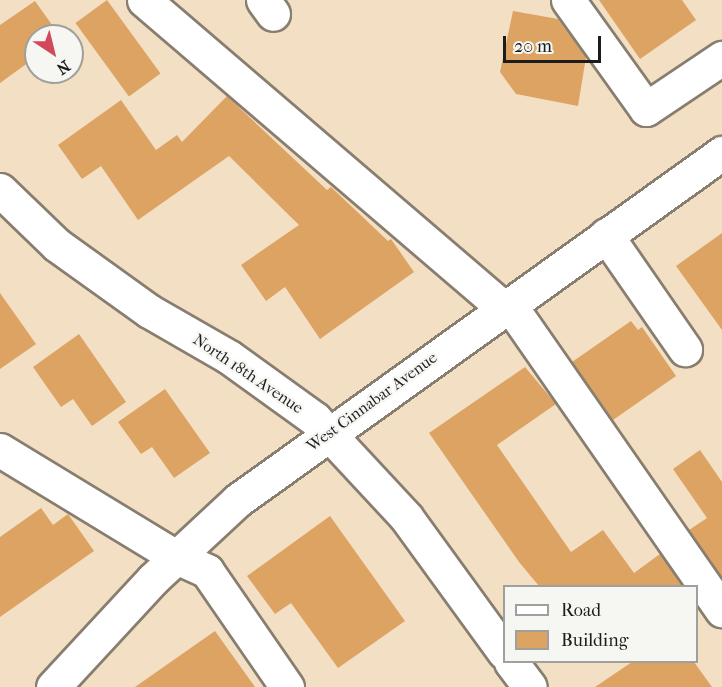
<!DOCTYPE html>
<html>
<head>
<meta charset="utf-8">
<style>
  body { margin:0 }
  #map { position:relative; width:722px; height:687px; overflow:hidden; background:#f3dfc4; font-family:"IM FELL French Canon",serif }
  div>[style] { position:absolute }
  [style*='--x'] { left:calc(var(--x)*1px); top:calc(var(--y)*1px); width:calc(var(--w)*1px); rotate:calc(var(--a)*1deg) }
  .building>* { inset:0; background:#dda363; transform-origin:0 0 }
  .roads { filter:drop-shadow(2px 0 #887e70) drop-shadow(-2px 0 #887e70) drop-shadow(0 2px #887e70) drop-shadow(0 -2px #887e70) }
  .minor>* { height:33px; margin:-16.5px; padding:0 16.5px; transform-origin:16.5px; border-radius:16.5px; background:#fff }
  span { translate:-50% -50%; white-space:nowrap; text-align:center; line-height:1.15; -webkit-text-stroke:4.5px #f6f6f2; paint-order:stroke }
  .street-label { font-size:16px; color:#1c1c1c }
  .legend { position:absolute; left:503px; top:585px; width:195px; height:78px; box-sizing:border-box; background:#f6f6f2; border:2px solid #9f9f9c; margin:0; padding:8px 10px; list-style:none; font-size:18px; color:#1c1c1c }
  .legend li { display:flex; align-items:center; gap:12px; height:30px }
  .legend b { width:30px; border:2px solid #9f9f9c }
  .north { position:absolute; left:24px; top:24px; width:60px; height:60px; box-sizing:border-box; background:#f6f6f2; border:2px solid #9f9f9c; border-radius:50%; rotate:145deg; font-size:16px; font-weight:700; line-height:24px; text-align:center; color:#1c1c1c }
  .north::after { content:''; display:block; margin:auto; width:21px; height:27px; background:#d1495b; clip-path:polygon(50% 0,100% 100%,50% 72%,0 100%) }
  .scale { position:absolute; left:503px; top:36px; width:98px; height:27px; box-sizing:border-box; border:3px solid #1c1c1c; border-top:0; padding-left:8px; font-size:18px; line-height:21px; white-space:nowrap; color:#1c1c1c; -webkit-text-stroke:4px #f6f6f2; paint-order:stroke }
</style>
</head>
<body>
<div id="map">
  <div class="building">
    <div style="left:107px;top:0;width:91px;height:39px;rotate:54deg"></div>
    <div style="clip-path:polygon(599px 0,682px 0,696px 20px,640px 59px)"></div>
    <div style="clip-path:polygon(35px 1px,60px 36px,36px 36px,36px 57px,0 83px,0 25px)"></div>
    <div style="clip-path:polygon(513px 11px,558px 19px,586px 57px,578px 106px,516px 94px,500px 72px)"></div>
    <div style="clip-path:polygon(227px 96px,327px 190px,331px 187px,388px 241px,391px 239px,414px 272px,320px 339px,285px 287px,266px 301px,241px 265px,299px 225px,229px 156px,138px 220px,101px 166px,82px 179px,58px 145px,121px 100px,156px 150px,177px 135px,182px 142px)"></div>
    <div style="clip-path:polygon(722px 233px,722px 330px,676px 266px)"></div>
    <div style="clip-path:polygon(0 293px,36px 344px,0 369px)"></div>
    <div style="clip-path:polygon(631px 321px,638px 330px,642px 327px,676px 376px,613px 420px,572px 362px)"></div>
    <div style="clip-path:polygon(79px 334px,126px 402px,92px 426px,73px 399px,61px 407px,33px 367px)"></div>
    <div style="clip-path:polygon(525px 367px,556px 404px,497px 445px,571px 552px,603px 530px,634px 573px,660px 554px,683px 586px,539px 586px,519px 562px,429px 433px)"></div>
    <div style="clip-path:polygon(165px 389px,210px 453px,174px 478px,152px 447px,141px 454px,118px 422px)"></div>
    <div style="clip-path:polygon(700px 450px,722px 482px,722px 577px,689px 530px,707px 518px,673px 469px)"></div>
    <div style="clip-path:polygon(41px 508px,53px 525px,68px 514px,94px 551px,0 617px,0 537px)"></div>
    <div style="clip-path:polygon(330px 516px,405px 621px,338px 668px,291px 603px,275px 614px,247px 576px)"></div>
    <div style="clip-path:polygon(215px 631px,255px 687px,135px 687px)"></div>
    <div style="clip-path:polygon(632px 662px,694px 662px,712px 687px,595px 687px)"></div>
  </div>
  <div class="roads">
    <div class="minor">
      <div style="--x:144;--y:0;--w:473;--a:40.6"></div>
      <div style="--x:263;--y:0;--w:17;--a:54"></div>
      <div style="--x:568;--y:0;--w:134;--a:54.4"></div>
      <div style="--x:646;--y:109;--w:92;--a:-33.9"></div>
      <div style="--x:0;--y:190;--w:79;--a:44"></div>
      <div style="--x:57;--y:245;--w:113;--a:35.7"></div>
      <div style="--x:149;--y:311;--w:92;--a:29.9"></div>
      <div style="--x:229;--y:357;--w:106;--a:35.8"></div>
      <div style="--x:315;--y:419;--w:134;--a:47.1"></div>
      <div style="--x:406;--y:517;--w:167;--a:54"></div>
      <div style="--x:606;--y:235;--w:139;--a:55.3"></div>
      <div style="--x:509;--y:304;--w:373;--a:55.2"></div>
      <div style="--x:0;--y:450;--w:206;--a:31.3"></div>
      <div style="--x:176;--y:557;--w:34;--a:24"></div>
      <div style="--x:207;--y:571;--w:141;--a:55.4"></div>
      <div style="--x:511;--y:662;--w:31;--a:53"></div>
      <div style="--x:53;--y:687;--w:147;--a:-47.2"></div>
      <div style="--x:153;--y:579;--w:116;--a:-42.9"></div>
      <div style="--x:238;--y:500;--w:596;--a:-35.64"></div>
    </div>
  </div>
  <div class="street-label">
    <span style="left:248px;top:374px;rotate:34deg">North 18th Avenue</span>
    <span style="left:372px;top:402px;rotate:-36deg">West Cinnabar Avenue</span>
  </div>
  <ul class="legend">
  <li><b style="height:8px;background:#fff"></b>Road</li>
  <li><b style="height:16px;background:#dda363"></b>Building</li>
  </ul>
  <div class="north">N</div>
  <div class="scale">20 m</div>
</div>
</body>
</html>
